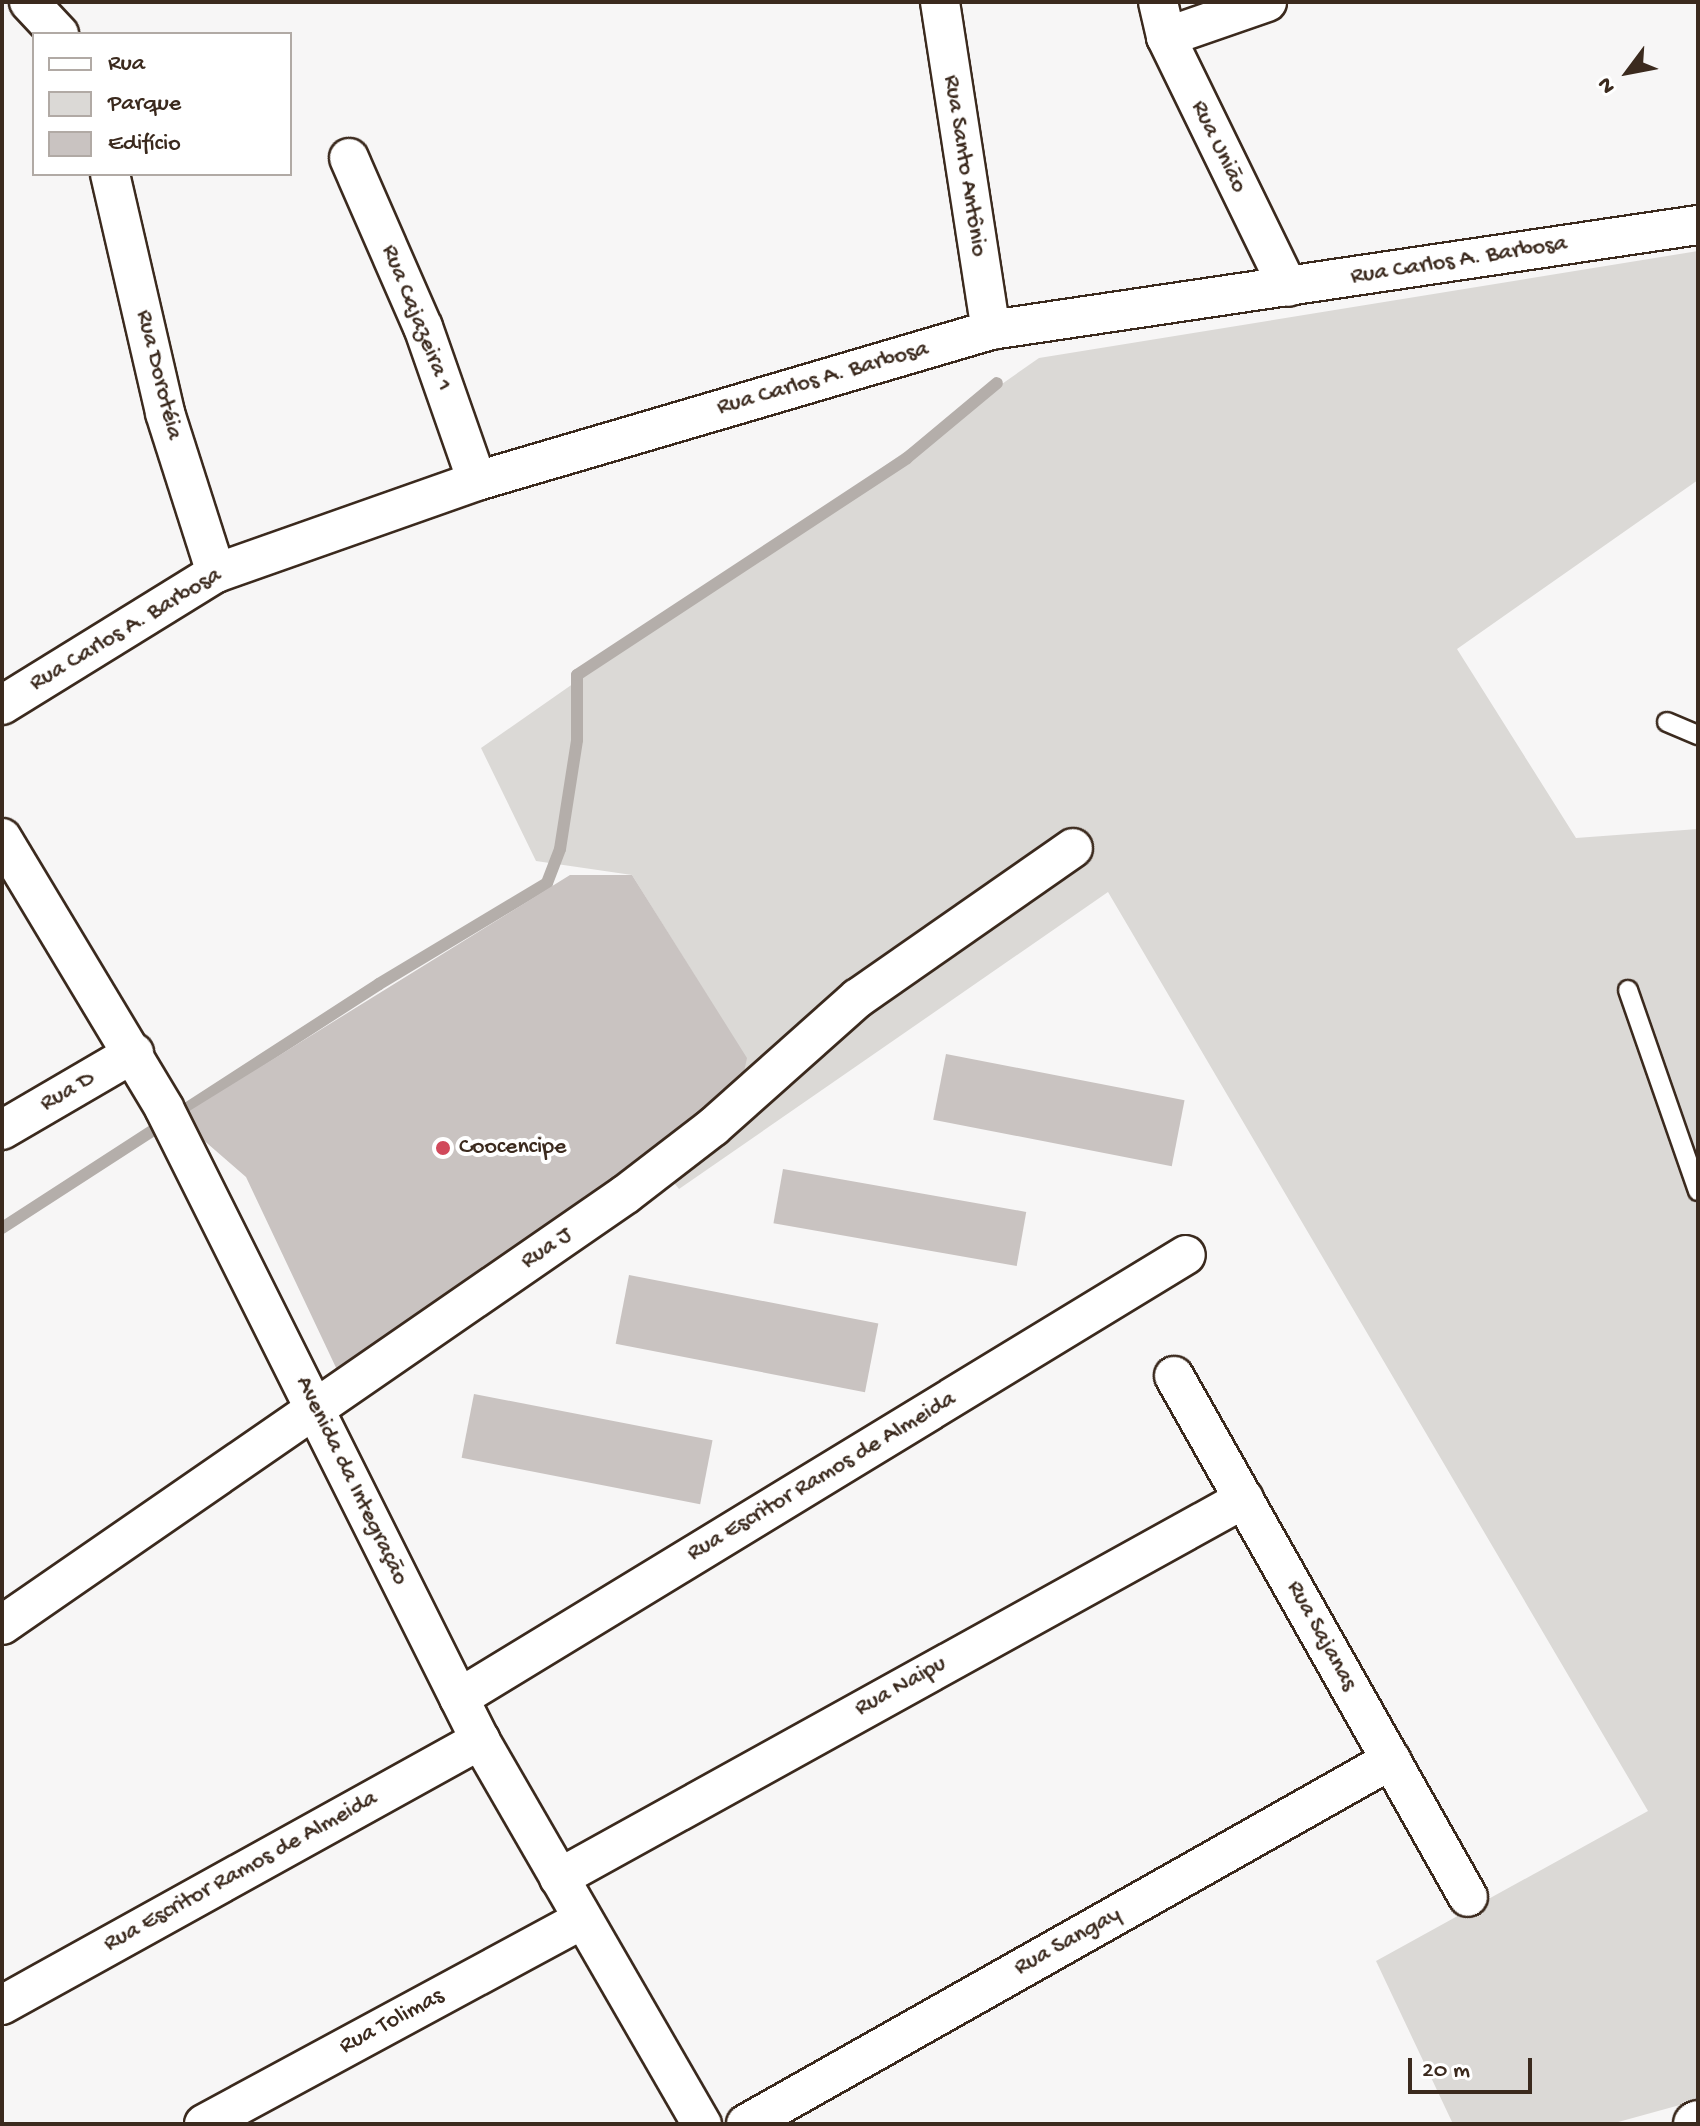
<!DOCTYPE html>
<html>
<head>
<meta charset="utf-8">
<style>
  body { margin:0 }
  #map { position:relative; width:1700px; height:2126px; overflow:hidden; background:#f7f6f6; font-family:"Gochi Hand",sans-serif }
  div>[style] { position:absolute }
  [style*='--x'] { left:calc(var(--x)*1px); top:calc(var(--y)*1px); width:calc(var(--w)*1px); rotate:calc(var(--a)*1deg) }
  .green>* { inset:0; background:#dbd9d6 }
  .stream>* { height:12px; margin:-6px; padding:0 6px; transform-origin:6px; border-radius:6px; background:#b4aeaa }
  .building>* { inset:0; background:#c9c3c1; transform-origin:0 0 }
  .roads { filter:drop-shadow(2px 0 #3b2a1e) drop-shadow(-2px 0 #3b2a1e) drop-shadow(0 2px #3b2a1e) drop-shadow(0 -2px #3b2a1e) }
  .lane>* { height:18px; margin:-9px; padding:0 9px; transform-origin:9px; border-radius:9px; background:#fff }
  .street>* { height:38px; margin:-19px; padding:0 19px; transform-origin:19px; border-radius:19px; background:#fff }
  .secondary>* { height:44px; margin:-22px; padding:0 22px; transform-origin:22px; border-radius:22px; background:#fff }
  .dots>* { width:22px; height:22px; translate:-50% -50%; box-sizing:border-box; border:4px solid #fff; border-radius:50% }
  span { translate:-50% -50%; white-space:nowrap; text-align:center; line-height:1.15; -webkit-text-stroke:8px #fff; paint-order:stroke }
  .street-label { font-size:24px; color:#3b2a1e }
  .poi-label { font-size:24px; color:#3b2a1e }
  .left { translate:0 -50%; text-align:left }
  .frame { position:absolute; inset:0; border:4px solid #3b2a1e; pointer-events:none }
  .legend { position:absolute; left:32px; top:32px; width:260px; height:144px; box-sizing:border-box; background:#fff; border:2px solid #b1aaa5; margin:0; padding:10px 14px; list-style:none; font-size:24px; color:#3b2a1e }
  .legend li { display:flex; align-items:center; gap:16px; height:40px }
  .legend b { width:40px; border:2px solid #b1aaa5 }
  .north { position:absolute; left:1588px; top:32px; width:80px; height:80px; -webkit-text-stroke:6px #fff; paint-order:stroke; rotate:238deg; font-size:22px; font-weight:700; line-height:32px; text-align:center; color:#3b2a1e }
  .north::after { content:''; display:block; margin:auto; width:28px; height:36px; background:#3b2a1e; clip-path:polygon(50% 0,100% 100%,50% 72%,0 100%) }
  .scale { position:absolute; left:1408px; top:2058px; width:124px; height:36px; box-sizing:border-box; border:4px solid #3b2a1e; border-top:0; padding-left:10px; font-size:24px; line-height:28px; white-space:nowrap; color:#3b2a1e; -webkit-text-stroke:6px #fff; paint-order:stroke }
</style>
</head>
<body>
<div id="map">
  <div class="green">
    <div style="clip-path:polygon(1698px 251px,1698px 480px,1457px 649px,1576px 838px,1698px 829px,1698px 2100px,1611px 2124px,1453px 2124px,1376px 1961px,1648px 1811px,1108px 892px,679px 1189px,633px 1132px,746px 1058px,632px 875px,536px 861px,481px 748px,1039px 358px)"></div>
  </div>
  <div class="stream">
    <div style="--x:2;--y:1228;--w:449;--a:-32.9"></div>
    <div style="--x:379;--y:984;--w:196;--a:-31"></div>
    <div style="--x:547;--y:883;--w:36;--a:-69"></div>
    <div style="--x:560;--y:849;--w:110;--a:-81.1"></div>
    <div style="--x:577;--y:740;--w:65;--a:-90"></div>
    <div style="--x:577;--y:675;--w:395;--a:-33.3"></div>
    <div style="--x:907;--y:458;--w:117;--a:-39.8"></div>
  </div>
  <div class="building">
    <div style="clip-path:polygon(570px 875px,632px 875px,747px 1058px,737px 1105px,339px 1374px,246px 1177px,178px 1118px)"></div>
    <div style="left:946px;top:1054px;width:243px;height:67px;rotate:11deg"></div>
    <div style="left:783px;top:1169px;width:247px;height:55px;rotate:10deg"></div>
    <div style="left:629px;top:1275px;width:254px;height:70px;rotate:11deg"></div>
    <div style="left:474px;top:1394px;width:243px;height:65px;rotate:11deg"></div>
  </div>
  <div class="roads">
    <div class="lane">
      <div style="--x:1667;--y:722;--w:34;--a:23"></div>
      <div style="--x:1628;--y:990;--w:213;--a:70.8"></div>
    </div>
    <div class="street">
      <div style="--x:29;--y:2;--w:44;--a:46.8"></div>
      <div style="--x:940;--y:2;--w:332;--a:81.2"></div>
      <div style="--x:1158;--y:2;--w:36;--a:77"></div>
      <div style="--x:1166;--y:37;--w:278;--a:64"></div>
      <div style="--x:1166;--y:37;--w:107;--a:-19.1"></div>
      <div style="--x:349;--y:158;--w:184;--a:66.4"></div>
      <div style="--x:423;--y:327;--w:163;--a:70.7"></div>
      <div style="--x:110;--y:174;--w:245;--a:77"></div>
      <div style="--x:165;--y:413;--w:168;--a:72.3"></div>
      <div style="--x:2;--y:705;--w:251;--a:-31.7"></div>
      <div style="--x:216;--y:573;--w:277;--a:-19.4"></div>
      <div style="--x:477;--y:481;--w:536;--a:-16.37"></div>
      <div style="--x:991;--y:330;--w:715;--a:-8.45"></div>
      <div style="--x:2;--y:838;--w:315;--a:59"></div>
      <div style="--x:164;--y:1108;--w:707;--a:63.43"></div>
      <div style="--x:480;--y:1740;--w:444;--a:60"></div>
      <div style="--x:2;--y:1130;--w:153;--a:-30.3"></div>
      <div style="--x:1174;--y:1376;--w:598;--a:60.56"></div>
      <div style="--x:2;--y:1625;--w:758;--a:-34.63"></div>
      <div style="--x:626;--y:1194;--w:110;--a:-37.6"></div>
      <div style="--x:713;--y:1127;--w:194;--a:-41.7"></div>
      <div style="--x:858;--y:998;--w:262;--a:-34.9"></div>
      <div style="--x:459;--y:1698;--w:851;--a:-31.36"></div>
      <div style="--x:559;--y:1878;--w:783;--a:-28.96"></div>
      <div style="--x:2;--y:2005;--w:547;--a:-29"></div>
      <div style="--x:204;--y:2124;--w:429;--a:-28.4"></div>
      <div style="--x:746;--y:2124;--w:741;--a:-29.44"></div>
    </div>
    <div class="secondary">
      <div style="--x:1696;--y:2124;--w:2;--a:-27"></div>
    </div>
  </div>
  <div class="dots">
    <div style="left:443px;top:1148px;background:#d1495b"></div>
  </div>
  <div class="street-label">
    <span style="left:1218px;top:147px;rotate:64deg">Rua União</span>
    <span style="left:964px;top:166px;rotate:81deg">Rua Santo Antônio</span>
    <span style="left:1459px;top:261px;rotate:-9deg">Rua Carlos A. Barbosa</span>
    <span style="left:416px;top:318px;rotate:68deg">Rua Cajazeira 1</span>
    <span style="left:158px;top:375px;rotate:76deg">Rua Dorotéia</span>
    <span style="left:823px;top:379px;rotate:-16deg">Rua Carlos A. Barbosa</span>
    <span style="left:126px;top:630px;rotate:-31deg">Rua Carlos A. Barbosa</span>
    <span style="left:68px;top:1092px;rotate:-30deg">Rua D</span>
    <span style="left:547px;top:1249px;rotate:-34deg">Rua J</span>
    <span style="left:822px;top:1477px;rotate:-31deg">Rua Escritor Ramos de Almeida</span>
    <span style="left:351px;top:1481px;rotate:64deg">Avenida da Integração</span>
    <span style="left:1321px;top:1636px;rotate:61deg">Rua Sajanas</span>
    <span style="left:901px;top:1687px;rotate:-29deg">Rua Naipu</span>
    <span style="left:241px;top:1872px;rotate:-29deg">Rua Escritor Ramos de Almeida</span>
    <span style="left:1068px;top:1942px;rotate:-29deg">Rua Sangay</span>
    <span style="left:392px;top:2022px;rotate:-28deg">Rua Tolimas</span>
  </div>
  <div class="poi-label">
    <span class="left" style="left:459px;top:1148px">Coocencipe</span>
  </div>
  <div class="frame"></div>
  <ul class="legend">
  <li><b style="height:10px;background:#fff"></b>Rua</li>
  <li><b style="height:22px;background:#dbd9d6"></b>Parque</li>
  <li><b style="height:22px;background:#c9c3c1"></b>Edifício</li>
  </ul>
  <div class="north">N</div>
  <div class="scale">20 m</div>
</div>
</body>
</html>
